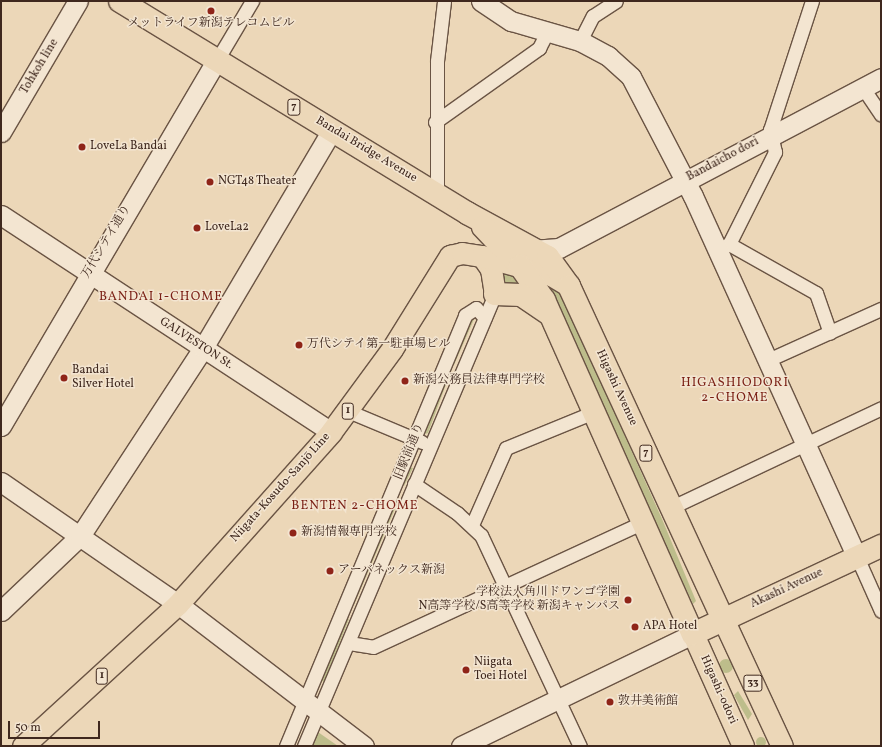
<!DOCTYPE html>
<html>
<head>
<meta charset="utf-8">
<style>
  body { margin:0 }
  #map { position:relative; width:882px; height:747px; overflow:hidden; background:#ecd7b8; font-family:Vollkorn,"Noto Serif JP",serif }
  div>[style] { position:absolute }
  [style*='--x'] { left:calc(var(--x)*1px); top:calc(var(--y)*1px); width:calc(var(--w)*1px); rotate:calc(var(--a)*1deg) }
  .green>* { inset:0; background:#bdbd8b }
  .round { border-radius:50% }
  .roads { filter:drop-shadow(1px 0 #6a5444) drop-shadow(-1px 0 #6a5444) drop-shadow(0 1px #6a5444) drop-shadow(0 -1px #6a5444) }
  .street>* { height:13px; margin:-6.5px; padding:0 6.5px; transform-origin:6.5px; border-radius:6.5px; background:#f3e5d1 }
  .secondary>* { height:19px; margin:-9.5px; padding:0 9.5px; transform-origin:9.5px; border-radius:9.5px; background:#f3e5d1 }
  .primary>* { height:21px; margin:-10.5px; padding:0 10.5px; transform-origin:10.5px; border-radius:10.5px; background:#ecd7b8 }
  .highway>* { height:22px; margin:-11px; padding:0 11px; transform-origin:11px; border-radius:11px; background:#ecd7b8 }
  .dots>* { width:11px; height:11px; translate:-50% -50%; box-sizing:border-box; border:2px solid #f3e5d1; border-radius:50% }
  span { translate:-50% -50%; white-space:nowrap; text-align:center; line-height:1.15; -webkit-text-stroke:3px #f3e5d1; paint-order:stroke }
  .shield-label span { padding:1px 3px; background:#f3e5d1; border:1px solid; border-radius:3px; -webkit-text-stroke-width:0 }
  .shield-label { font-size:11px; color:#3f281e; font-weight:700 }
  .poi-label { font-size:12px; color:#3f281e }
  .left { translate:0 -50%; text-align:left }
  .right { translate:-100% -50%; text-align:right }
  .street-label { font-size:12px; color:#3f281e }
  .neighbourhood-label { font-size:13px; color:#7a1f14; letter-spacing:1px }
  .frame { position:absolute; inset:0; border:2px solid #3f281e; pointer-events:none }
  .scale { position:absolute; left:8px; top:721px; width:92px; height:18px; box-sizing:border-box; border:2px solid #3f281e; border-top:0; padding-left:5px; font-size:12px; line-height:14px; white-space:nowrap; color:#3f281e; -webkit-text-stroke:3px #f3e5d1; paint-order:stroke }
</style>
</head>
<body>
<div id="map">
  <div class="green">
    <div style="clip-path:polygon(496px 268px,509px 272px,520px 287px,499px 287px)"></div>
    <div style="clip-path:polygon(552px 284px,560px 291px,662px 519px,696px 601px,693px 604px,545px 288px)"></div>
    <div style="clip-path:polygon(472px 315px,475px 317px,454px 365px,452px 363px)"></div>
    <div style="clip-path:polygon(448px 379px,428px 433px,425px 434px,446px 380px)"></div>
    <div style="clip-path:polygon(410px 467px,413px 468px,404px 486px,403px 483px)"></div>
    <div style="clip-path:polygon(394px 503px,397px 504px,354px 605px,353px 602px)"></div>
    <div style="clip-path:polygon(346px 617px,349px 619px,324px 682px,320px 680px)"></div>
    <div class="round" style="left:719px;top:659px;width:14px;height:14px"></div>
    <div style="clip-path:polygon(738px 691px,752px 714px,748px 720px,734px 695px)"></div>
    <div style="clip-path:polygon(315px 730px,338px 746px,311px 746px)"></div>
    <div class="round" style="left:756px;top:737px;width:10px;height:10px"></div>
  </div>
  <div class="roads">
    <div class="street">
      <div style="--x:580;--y:41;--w:28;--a:-63"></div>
      <div style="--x:593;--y:16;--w:27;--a:-33"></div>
      <div style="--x:217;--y:60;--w:69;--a:-59.3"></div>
      <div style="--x:863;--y:88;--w:32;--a:56"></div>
      <div style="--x:435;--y:122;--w:128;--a:-35.4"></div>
      <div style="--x:539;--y:48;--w:18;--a:-63"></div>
      <div style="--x:437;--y:194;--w:133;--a:-90"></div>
      <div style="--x:437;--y:61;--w:60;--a:-83.3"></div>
      <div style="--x:729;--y:244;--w:100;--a:29.4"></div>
      <div style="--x:816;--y:293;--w:42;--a:70.7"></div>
      <div style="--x:718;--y:250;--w:13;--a:-29"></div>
      <div style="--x:729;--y:244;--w:103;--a:-63.4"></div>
      <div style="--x:775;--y:152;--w:23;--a:-103"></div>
      <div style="--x:770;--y:130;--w:136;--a:-72"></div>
      <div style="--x:768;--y:360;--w:124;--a:-24.3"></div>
      <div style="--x:348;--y:411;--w:80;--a:22.7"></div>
      <div style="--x:414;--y:484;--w:52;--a:34"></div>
      <div style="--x:457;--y:513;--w:33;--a:43"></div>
      <div style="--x:481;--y:535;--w:233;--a:64.9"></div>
      <div style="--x:672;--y:507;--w:231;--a:-25.3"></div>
      <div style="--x:472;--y:525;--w:84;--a:-66.2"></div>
      <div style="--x:506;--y:448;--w:95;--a:-22.2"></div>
      <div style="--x:857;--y:557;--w:59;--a:66"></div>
      <div style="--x:349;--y:643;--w:24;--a:9"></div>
      <div style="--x:373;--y:647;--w:298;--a:-24.8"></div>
      <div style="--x:286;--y:746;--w:467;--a:-67.4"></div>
      <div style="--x:465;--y:315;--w:13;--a:-32"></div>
      <div style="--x:476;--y:308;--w:13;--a:48"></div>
      <div style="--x:304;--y:746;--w:491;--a:-67.1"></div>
    </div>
    <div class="secondary">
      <div style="--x:481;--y:1;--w:36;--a:34"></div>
      <div style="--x:511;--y:21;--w:72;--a:16.2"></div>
      <div style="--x:580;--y:41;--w:32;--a:28"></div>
      <div style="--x:608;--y:56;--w:31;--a:42"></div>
      <div style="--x:631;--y:77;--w:134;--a:62.5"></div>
      <div style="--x:693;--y:196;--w:397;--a:65.6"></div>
      <div style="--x:1;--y:132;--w:152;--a:-59.6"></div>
      <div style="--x:1;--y:215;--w:395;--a:33.3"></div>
      <div style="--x:531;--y:250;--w:28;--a:-4"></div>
      <div style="--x:559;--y:248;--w:364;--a:-27.8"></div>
      <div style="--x:1;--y:426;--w:425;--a:-59.5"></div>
      <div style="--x:1;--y:482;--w:215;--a:34.6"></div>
      <div style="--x:178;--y:604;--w:234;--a:37.4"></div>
      <div style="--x:1;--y:611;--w:109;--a:-43.5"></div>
      <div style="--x:80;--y:536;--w:225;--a:-56.8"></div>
      <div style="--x:203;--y:348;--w:253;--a:-59.4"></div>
      <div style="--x:461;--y:746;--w:258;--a:-25.8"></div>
    </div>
    <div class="primary">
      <div style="--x:482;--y:256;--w:16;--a:55"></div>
      <div style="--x:491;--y:269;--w:25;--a:81"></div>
      <div style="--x:723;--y:619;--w:140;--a:65.1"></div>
      <div style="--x:693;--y:634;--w:123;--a:65.9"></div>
      <div style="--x:23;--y:746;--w:210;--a:-42.5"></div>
      <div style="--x:178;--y:604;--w:230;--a:-48.3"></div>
      <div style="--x:331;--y:432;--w:103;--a:-53.7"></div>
      <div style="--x:392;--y:349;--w:110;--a:-58.1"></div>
      <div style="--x:450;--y:256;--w:12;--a:-14"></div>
      <div style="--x:462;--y:253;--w:20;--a:9"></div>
      <div style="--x:482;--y:256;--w:72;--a:15.4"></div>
      <div style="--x:551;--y:275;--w:21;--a:31"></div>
    </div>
    <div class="highway">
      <div style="--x:120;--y:1;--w:407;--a:31.4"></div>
      <div style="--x:467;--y:213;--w:92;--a:28.5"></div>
      <div style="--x:548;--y:257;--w:36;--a:54"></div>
      <div style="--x:569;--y:286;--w:367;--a:65.2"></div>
      <div style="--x:483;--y:227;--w:54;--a:46.5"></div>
      <div style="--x:520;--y:266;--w:42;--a:54.8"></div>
      <div style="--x:544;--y:300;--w:366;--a:66"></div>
      <div style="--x:693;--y:634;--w:208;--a:-25.1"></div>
      <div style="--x:495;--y:294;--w:26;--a:2"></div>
      <div style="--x:521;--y:295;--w:32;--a:34"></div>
    </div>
  </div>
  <div class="dots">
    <div style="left:211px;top:11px;background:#8f2418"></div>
    <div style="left:82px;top:147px;background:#8f2418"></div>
    <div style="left:210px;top:182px;background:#8f2418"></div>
    <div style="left:197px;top:228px;background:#8f2418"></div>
    <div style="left:299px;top:345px;background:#8f2418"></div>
    <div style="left:64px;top:378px;background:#8f2418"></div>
    <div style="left:405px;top:381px;background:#8f2418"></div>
    <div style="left:293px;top:533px;background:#8f2418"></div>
    <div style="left:330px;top:571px;background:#8f2418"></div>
    <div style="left:628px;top:600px;background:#8f2418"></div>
    <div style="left:635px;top:627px;background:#8f2418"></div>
    <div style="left:466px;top:670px;background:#8f2418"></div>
    <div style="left:610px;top:702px;background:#8f2418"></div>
  </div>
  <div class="shield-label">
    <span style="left:294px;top:107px">7</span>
    <span style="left:348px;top:411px">1</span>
    <span style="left:646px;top:453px">7</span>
    <span style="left:102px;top:676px">1</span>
    <span style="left:753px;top:683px">33</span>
  </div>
  <div class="poi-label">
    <span style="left:211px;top:24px">メットライフ新潟テレコムビル</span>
    <span class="left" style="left:90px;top:147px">LoveLa Bandai</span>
    <span class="left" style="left:218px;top:182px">NGT48 Theater</span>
    <span class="left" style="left:205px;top:228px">LoveLa2</span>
    <span class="left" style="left:307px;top:345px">万代シテイ第一駐車場ビル</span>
    <span class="left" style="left:72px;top:378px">Bandai<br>Silver Hotel</span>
    <span class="left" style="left:413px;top:381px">新潟公務員法律専門学校</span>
    <span class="left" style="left:301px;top:533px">新潟情報専門学校</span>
    <span class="left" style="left:338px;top:571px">アーバネックス新潟</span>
    <span class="right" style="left:620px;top:600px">学校法人角川ドワンゴ学園<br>N高等学校/S高等学校 新潟キャンパス</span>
    <span class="left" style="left:643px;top:627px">APA Hotel</span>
    <span class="left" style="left:474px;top:670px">Niigata<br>Toei Hotel</span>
    <span class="left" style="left:618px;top:702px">敦井美術館</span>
  </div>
  <div class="street-label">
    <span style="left:40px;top:67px;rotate:-59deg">Tohkoh line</span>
    <span style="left:366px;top:150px;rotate:31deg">Bandai Bridge Avenue</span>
    <span style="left:723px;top:160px;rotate:-28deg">Bandaicho dori</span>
    <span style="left:107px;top:242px;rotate:-59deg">万代シテイ通り</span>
    <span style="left:196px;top:344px;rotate:33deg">GALVESTON St.</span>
    <span style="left:616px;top:388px;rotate:65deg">Higashi Avenue</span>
    <span style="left:410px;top:452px;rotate:-68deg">旧駅前通り</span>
    <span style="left:281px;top:488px;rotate:-48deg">Niigata-Kosudo-Sanjō Line</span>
    <span style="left:787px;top:589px;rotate:-25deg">Akashi Avenue</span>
    <span style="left:718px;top:690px;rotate:66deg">Higashi-odori</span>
  </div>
  <div class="neighbourhood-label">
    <span style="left:161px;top:297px">BANDAI 1-CHOME</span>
    <span style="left:735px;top:391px">HIGASHIODORI<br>2-CHOME</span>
    <span style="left:355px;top:506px">BENTEN 2-CHOME</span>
  </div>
  <div class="frame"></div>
  <div class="scale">50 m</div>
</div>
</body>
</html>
